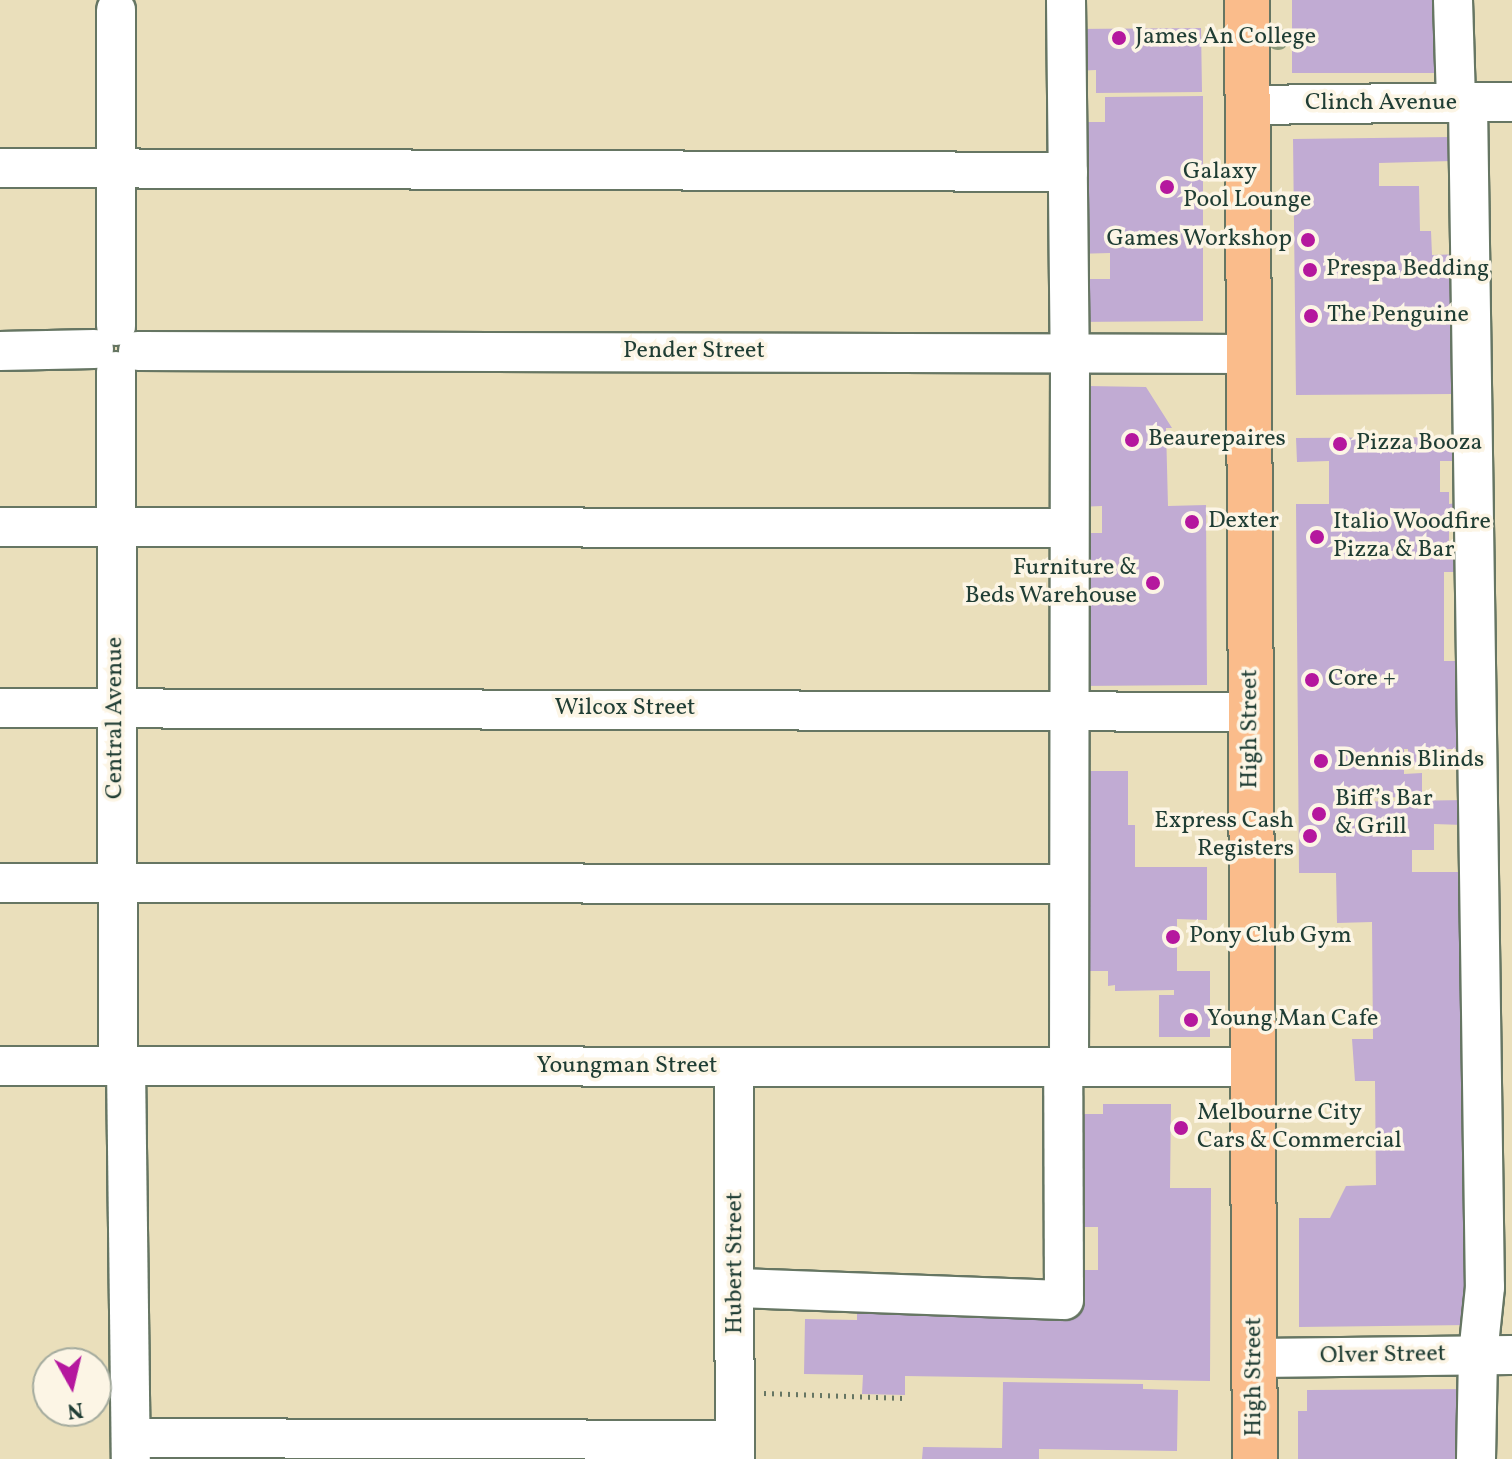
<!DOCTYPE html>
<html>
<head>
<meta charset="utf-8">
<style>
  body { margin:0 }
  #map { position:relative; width:1512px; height:1459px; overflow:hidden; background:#eadfbb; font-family:Vollkorn,serif }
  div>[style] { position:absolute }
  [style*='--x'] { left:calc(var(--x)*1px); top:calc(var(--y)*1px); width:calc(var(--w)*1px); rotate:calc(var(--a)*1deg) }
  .building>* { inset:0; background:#c1abd3; transform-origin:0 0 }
  .path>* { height:5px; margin-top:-2.5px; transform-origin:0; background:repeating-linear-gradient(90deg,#667663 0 2px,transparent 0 8px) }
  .roads { filter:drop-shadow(2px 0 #667663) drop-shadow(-2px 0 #667663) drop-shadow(0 2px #667663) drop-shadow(0 -2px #667663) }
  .minor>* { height:38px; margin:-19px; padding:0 19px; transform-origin:19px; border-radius:19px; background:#fff }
  .major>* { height:44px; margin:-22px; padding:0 22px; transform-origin:22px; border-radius:22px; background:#fabc8b }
  .trees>* { width:22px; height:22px; margin:-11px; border-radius:50%; background:#8b997a }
  .dots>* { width:22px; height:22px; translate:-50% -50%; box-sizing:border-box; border:4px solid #fcf5e5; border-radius:50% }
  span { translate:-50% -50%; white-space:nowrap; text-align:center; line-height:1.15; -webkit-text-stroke:7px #fcf5e5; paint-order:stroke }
  .poi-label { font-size:24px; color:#1f3d34 }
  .left { translate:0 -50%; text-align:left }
  .right { translate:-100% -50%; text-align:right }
  .street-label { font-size:24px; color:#1f3d34 }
  .north { position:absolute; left:32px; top:1347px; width:80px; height:80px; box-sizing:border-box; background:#fcf5e5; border:2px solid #a4ab9e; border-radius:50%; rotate:172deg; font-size:22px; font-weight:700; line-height:32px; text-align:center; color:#1f3d34 }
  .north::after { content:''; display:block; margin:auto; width:28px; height:36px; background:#b5179e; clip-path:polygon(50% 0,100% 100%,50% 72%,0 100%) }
</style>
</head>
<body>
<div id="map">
  <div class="building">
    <div style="left:1292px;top:0;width:155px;height:73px"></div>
    <div style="clip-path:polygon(1201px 28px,1202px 92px,1096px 93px,1096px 70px,1073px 71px,1073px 29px)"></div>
    <div style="clip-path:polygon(1203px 96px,1203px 321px,1075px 322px,1075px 279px,1110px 279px,1110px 253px,1074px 254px,1074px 122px,1105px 122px,1105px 97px)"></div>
    <div style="clip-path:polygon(1452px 137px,1452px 161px,1379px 163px,1379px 186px,1419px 186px,1420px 231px,1431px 231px,1432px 255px,1464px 254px,1454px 394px,1296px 395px,1293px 139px)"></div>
    <div style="clip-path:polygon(1088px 386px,1146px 387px,1172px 428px,1166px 428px,1168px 506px,1206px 505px,1207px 685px,1078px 686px,1077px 533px,1102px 533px,1102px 506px,1077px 507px)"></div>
    <div style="clip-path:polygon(1467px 437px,1466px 461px,1440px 461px,1440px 492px,1449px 492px,1449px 504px,1457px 503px,1458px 526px,1449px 527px,1449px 549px,1465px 549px,1465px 572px,1444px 572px,1444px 661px,1467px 661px,1467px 749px,1437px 749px,1437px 765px,1408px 765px,1408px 749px,1404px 749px,1404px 774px,1422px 773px,1422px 797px,1338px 798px,1338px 802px,1467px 800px,1463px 825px,1434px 824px,1434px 850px,1412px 850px,1412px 872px,1466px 872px,1470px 1325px,1299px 1327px,1299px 1218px,1330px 1218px,1346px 1186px,1376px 1185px,1375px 1081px,1355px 1081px,1352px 1039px,1373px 1039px,1372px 922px,1337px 923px,1336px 873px,1299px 873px,1296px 504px,1329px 504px,1329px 461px,1297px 462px,1296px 438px)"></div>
    <div style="clip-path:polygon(1079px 771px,1128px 771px,1128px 825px,1135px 825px,1135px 867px,1207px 867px,1207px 920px,1177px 919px,1177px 971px,1210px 971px,1210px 1037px,1159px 1037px,1159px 995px,1174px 995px,1174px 990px,1115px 991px,1115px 985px,1108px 986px,1108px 971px,1080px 971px)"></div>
    <div style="clip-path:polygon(1103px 1104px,1171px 1104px,1170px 1188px,1211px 1188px,1210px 1381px,905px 1376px,905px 1395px,862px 1394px,863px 1375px,804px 1374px,805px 1319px,857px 1320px,857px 1304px,1072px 1307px,1072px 1270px,1098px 1270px,1098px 1227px,1068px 1227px,1068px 1114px,1103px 1114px)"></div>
    <div style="clip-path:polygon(1003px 1382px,1143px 1384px,1143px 1389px,1178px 1390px,1177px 1451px,1039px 1449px,1039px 1459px,922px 1459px,923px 1447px,1002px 1448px)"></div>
    <div style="clip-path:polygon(1471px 1389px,1471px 1459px,1298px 1459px,1298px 1411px,1307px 1411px,1307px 1390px)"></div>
  </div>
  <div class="path">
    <div style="--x:764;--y:1393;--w:140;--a:2"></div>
  </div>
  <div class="roads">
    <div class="minor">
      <div style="--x:1066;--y:0;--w:354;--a:89.4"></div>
      <div style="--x:1070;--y:354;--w:712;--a:90.08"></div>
      <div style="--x:1453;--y:0;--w:104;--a:88.3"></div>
      <div style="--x:116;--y:10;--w:316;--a:90"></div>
      <div style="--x:1468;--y:104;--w:1183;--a:89.18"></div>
      <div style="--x:1485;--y:1287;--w:68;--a:95.9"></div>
      <div style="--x:1478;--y:1355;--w:104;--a:91.1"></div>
      <div style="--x:1249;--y:105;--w:263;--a:-0.7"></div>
      <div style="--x:0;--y:168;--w:1068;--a:0.21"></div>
      <div style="--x:0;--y:351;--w:94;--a:-1.2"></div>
      <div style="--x:138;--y:351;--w:1111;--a:0.15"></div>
      <div style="--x:116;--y:371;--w:694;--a:89.83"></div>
      <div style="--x:0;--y:527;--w:1069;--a:0.05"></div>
      <div style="--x:0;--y:708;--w:1251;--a:0.18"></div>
      <div style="--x:0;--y:883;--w:1068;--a:0.05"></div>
      <div style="--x:126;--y:1065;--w:394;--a:89.3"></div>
      <div style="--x:0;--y:1066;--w:1253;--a:0.05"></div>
      <div style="--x:734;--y:1067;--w:392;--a:89.9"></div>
      <div style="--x:737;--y:1288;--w:327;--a:2.1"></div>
      <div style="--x:1064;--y:1300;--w:234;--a:-90.2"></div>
      <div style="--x:1255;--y:1358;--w:257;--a:-0.7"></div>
      <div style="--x:131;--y:1438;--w:604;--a:0.19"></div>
    </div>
    <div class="major">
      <div style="--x:1247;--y:0;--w:1459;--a:89.69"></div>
    </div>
  </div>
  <div class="trees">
    <div style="left:1278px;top:39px"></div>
  </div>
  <div class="dots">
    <div style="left:1119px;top:38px;background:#b5179e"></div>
    <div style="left:1167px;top:187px;background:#b5179e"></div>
    <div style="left:1308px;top:240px;background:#b5179e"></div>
    <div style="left:1310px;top:270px;background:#b5179e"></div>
    <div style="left:1311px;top:316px;background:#b5179e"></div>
    <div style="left:1132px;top:440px;background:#b5179e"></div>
    <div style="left:1340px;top:444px;background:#b5179e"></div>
    <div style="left:1192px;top:522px;background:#b5179e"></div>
    <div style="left:1317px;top:537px;background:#b5179e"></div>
    <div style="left:1153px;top:583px;background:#b5179e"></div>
    <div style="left:1312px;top:680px;background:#b5179e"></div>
    <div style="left:1321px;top:761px;background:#b5179e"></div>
    <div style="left:1319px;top:814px;background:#b5179e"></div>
    <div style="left:1310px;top:836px;background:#b5179e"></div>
    <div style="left:1173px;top:937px;background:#b5179e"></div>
    <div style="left:1191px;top:1020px;background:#b5179e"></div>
    <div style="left:1181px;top:1128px;background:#b5179e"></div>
  </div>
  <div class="poi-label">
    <span class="left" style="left:1135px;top:38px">James An College</span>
    <span class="left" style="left:1183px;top:187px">Galaxy<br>Pool Lounge</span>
    <span class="right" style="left:1292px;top:240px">Games Workshop</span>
    <span class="left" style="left:1326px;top:270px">Prespa Bedding</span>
    <span class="left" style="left:1327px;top:316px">The Penguine</span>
    <span class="left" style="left:1148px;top:440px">Beaurepaires</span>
    <span class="left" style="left:1356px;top:444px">Pizza Booza</span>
    <span class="left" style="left:1208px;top:522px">Dexter</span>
    <span class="left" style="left:1333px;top:537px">Italio Woodfire<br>Pizza &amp; Bar</span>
    <span class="right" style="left:1137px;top:583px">Furniture &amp;<br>Beds Warehouse</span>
    <span class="left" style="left:1328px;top:680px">Core +</span>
    <span class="left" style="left:1337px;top:761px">Dennis Blinds</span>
    <span class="left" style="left:1335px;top:814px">Biff’s Bar<br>&amp; Grill</span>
    <span class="right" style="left:1294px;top:836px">Express Cash<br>Registers</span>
    <span class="left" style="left:1189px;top:937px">Pony Club Gym</span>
    <span class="left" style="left:1207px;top:1020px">Young Man Cafe</span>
    <span class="left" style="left:1197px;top:1128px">Melbourne City<br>Cars &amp; Commercial</span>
  </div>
  <div class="street-label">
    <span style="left:1381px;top:104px">Clinch Avenue</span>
    <span style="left:694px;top:352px">Pender Street</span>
    <span style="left:625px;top:709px">Wilcox Street</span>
    <span style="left:116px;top:718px;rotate:-90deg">Central Avenue</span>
    <span style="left:1251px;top:729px;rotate:-90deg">High Street</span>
    <span style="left:627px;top:1067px">Youngman Street</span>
    <span style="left:736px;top:1263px;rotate:-90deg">Hubert Street</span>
    <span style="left:1383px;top:1356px;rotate:-1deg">Olver Street</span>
    <span style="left:1255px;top:1377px;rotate:-90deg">High Street</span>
  </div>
  <div class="north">N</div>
</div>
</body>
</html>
